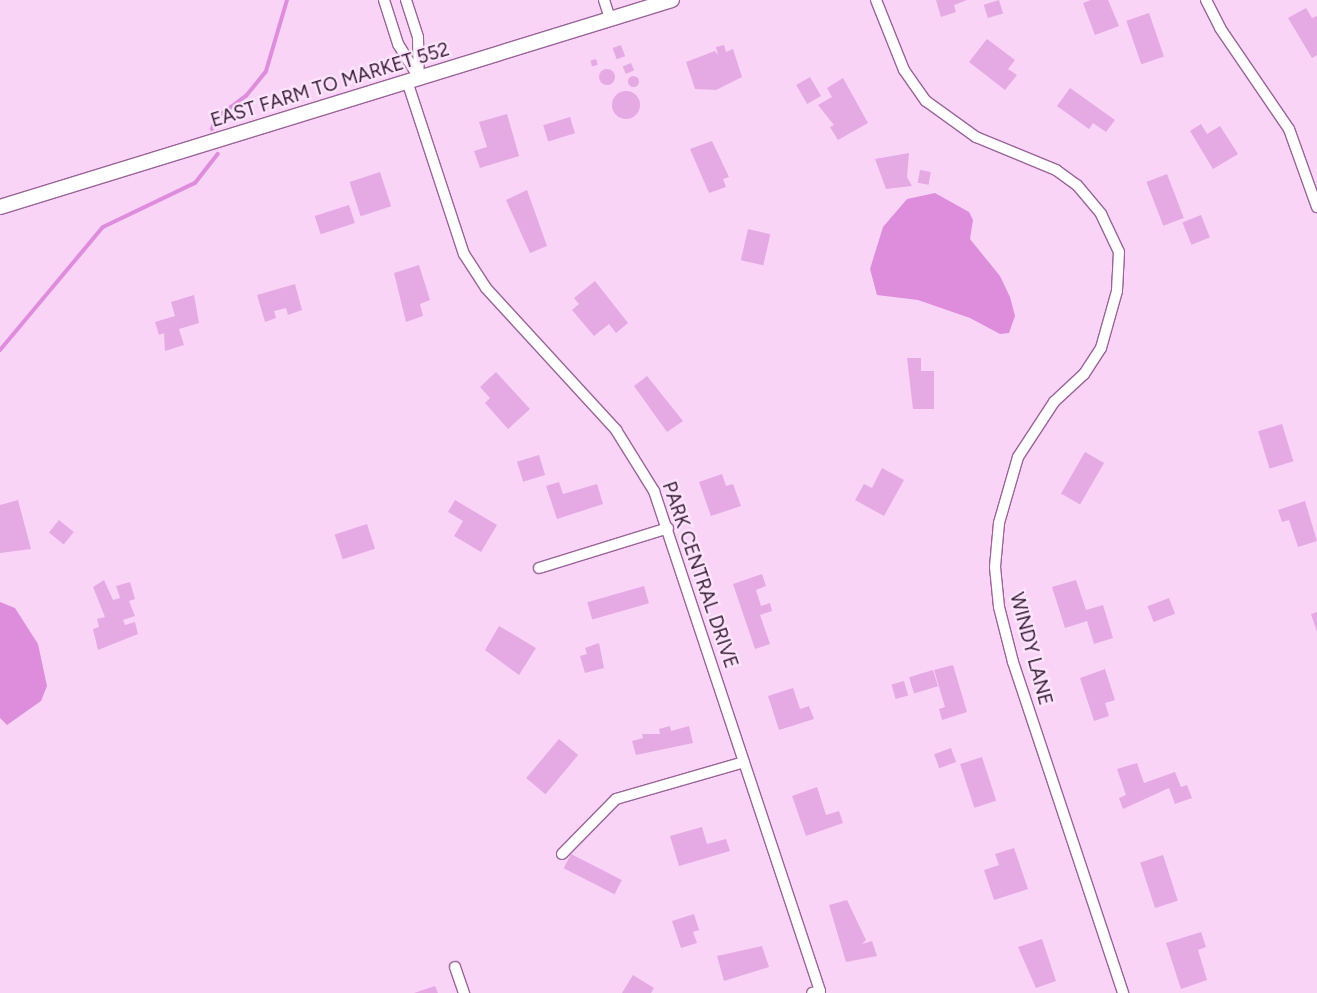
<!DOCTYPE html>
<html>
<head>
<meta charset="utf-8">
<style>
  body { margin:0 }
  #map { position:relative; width:1317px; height:993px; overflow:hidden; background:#f9d4f7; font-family:Figtree,sans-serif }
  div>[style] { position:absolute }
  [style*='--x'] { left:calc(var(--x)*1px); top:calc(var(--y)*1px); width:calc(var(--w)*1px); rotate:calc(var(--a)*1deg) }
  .water>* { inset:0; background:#de8ddd }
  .stream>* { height:4px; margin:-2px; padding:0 2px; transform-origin:2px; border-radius:2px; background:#de8ddd }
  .building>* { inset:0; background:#e5aae3; transform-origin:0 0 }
  .round { border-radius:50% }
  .roads { filter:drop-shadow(1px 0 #9b649a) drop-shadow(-1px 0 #9b649a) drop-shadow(0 1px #9b649a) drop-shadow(0 -1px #9b649a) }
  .minor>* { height:10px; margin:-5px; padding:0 5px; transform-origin:5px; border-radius:5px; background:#fff }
  .secondary>* { height:14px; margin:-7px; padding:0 7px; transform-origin:7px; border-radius:7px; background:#fff }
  span { translate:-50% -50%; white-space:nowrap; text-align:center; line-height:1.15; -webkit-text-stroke:4.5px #ffe6fe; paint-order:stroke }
  .street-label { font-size:19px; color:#372037 }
</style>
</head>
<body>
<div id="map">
  <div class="water">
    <div style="clip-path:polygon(935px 193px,969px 212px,973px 220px,970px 239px,1000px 276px,1010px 297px,1015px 316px,1009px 333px,1000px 334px,970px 318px,918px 300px,877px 295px,870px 269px,883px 227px,907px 199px)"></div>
    <div style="clip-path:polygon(0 602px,15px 608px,38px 644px,47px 686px,41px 701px,7px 725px,0 718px)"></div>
  </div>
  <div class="stream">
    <div style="--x:212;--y:129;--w:10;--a:-73"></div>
    <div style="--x:215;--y:119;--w:39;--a:-37"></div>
    <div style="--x:246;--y:96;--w:32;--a:-51"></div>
    <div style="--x:266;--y:71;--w:74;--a:-73.5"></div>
    <div style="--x:0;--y:350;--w:160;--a:-50.1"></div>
    <div style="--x:103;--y:227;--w:102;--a:-25.6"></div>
    <div style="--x:195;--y:183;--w:37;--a:-52"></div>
  </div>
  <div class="building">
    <div style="clip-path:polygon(936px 0,967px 0,954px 5px,956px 12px,941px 17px)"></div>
    <div style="left:999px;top:0;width:14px;height:16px;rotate:73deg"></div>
    <div style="clip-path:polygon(1091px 0,1108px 0,1119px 26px,1095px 35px,1083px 3px)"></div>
    <div style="clip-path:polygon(1306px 8px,1312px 18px,1317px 16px,1317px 55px,1312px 58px,1288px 18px)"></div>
    <div style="left:1149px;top:13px;width:46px;height:24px;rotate:71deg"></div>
    <div style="clip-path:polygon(987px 39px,1015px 60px,1008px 69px,1017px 75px,1005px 90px,969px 62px)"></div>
    <div style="left:621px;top:45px;width:12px;height:9px;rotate:70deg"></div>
    <div style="clip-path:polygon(724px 45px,726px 52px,733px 49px,742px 77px,716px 90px,695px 89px,686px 62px,715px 51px,718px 55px,716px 47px)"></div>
    <div style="left:596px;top:59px;width:6px;height:6px;rotate:72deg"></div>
    <div style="left:631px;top:63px;width:8px;height:9px;rotate:67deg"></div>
    <div class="round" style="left:599px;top:69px;width:16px;height:16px"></div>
    <div class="round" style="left:627.5px;top:75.5px;width:11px;height:11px"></div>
    <div style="left:810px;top:77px;width:22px;height:16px;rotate:60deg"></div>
    <div style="clip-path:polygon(843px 78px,868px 123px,838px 140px,830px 127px,834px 125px,818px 105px,832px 97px,827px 88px)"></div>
    <div style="clip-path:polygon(1070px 88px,1115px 120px,1106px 132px,1093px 123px,1089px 129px,1057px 106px)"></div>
    <div class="round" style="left:612px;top:91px;width:28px;height:28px"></div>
    <div style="clip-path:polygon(507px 114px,519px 156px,480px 168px,474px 151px,487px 147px,479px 122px)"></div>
    <div style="left:570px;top:117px;width:17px;height:28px;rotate:73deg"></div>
    <div style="clip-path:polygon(1201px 124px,1207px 134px,1220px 126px,1238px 154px,1213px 169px,1190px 131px)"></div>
    <div style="clip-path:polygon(712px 141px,729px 177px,723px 179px,726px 187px,709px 193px,690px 149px)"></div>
    <div style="clip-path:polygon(909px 153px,907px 177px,912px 186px,886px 189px,875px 159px)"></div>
    <div style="left:920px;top:170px;width:11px;height:13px;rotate:10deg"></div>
    <div style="left:380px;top:172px;width:36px;height:32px;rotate:72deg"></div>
    <div style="left:1167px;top:174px;width:47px;height:22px;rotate:69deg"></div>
    <div style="clip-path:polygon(527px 190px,547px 246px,530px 253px,506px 200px)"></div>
    <div style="left:349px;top:205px;width:19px;height:36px;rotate:72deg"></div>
    <div style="left:1201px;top:215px;width:24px;height:20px;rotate:68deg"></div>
    <div style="left:748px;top:229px;width:23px;height:32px;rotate:13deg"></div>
    <div style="clip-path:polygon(419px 265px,430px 300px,420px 304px,423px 316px,406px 322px,394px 273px)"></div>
    <div style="clip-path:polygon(595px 281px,628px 323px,616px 333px,609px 324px,594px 336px,572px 310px,579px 304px,574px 298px)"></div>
    <div style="clip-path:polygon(295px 284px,302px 310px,288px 315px,286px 308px,274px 311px,276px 318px,265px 322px,257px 295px)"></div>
    <div style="clip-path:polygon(194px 295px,199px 323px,179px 329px,184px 345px,165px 351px,164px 333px,159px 335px,155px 322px,175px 316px,171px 302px)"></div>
    <div style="clip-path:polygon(907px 358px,921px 358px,921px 371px,934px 371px,934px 409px,913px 409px)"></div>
    <div style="clip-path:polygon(496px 372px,530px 409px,508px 429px,485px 403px,490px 398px,480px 387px)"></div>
    <div style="clip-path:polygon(647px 376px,683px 421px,667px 432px,634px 386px)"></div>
    <div style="left:1282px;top:424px;width:39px;height:25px;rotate:73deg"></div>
    <div style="left:1085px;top:452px;width:22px;height:48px;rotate:30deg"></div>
    <div style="left:539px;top:455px;width:21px;height:23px;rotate:73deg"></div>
    <div style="clip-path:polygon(882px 468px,904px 480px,884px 516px,855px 500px,864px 484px,872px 488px)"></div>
    <div style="clip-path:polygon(722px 474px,726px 486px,733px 484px,741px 506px,711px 516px,699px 482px)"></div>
    <div style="clip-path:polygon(559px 482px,563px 494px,597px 484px,603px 504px,557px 519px,546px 486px)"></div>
    <div style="clip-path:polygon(18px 500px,31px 549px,0 553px,0 505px)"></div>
    <div style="clip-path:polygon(455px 500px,497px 525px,481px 552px,454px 536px,463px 521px,448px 512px)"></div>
    <div style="clip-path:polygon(1305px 501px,1317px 541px,1298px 547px,1289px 520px,1282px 522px,1278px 510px)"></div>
    <div style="left:59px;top:520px;width:19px;height:16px;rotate:39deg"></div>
    <div style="left:367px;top:524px;width:26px;height:34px;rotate:72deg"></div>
    <div style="clip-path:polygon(762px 574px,766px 586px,756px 590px,761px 606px,770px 603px,772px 611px,760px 615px,770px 644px,755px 649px,733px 584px)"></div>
    <div style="clip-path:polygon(104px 580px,113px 600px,120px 598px,116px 586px,130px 582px,135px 599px,129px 601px,135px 616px,123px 620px,125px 625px,135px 622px,138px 634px,98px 650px,93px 629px,99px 627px,97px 619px,105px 617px,93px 587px)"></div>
    <div style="clip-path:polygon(1076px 580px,1086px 610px,1103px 605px,1113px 638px,1094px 644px,1087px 621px,1065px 628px,1052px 587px)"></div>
    <div style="left:644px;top:586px;width:18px;height:59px;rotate:74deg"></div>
    <div style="left:1169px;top:598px;width:17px;height:23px;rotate:69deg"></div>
    <div style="clip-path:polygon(1317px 612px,1317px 632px,1311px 614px)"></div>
    <div style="clip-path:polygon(499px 626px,536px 648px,519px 675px,485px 650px)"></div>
    <div style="clip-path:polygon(599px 643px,604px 668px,585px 673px,580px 656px,587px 654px,585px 648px)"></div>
    <div style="clip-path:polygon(953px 665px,967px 712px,942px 720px,939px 709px,945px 707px,934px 670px)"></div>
    <div style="clip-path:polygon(1105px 669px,1115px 700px,1105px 703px,1109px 716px,1094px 721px,1080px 678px)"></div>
    <div style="left:933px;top:670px;width:17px;height:25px;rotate:73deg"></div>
    <div style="left:904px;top:681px;width:15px;height:13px;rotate:74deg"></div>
    <div style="clip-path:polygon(793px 688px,800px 709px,809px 706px,814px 719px,779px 730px,768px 696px)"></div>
    <div style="clip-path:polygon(670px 726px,671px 731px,689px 726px,693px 743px,636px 755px,632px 741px,643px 738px,642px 734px,660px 734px,659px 729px)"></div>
    <div style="left:559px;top:739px;width:25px;height:51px;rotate:40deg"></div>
    <div style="left:951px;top:748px;width:15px;height:18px;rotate:70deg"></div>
    <div style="left:982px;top:757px;width:46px;height:23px;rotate:72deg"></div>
    <div style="clip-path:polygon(1137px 763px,1144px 783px,1175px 772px,1181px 787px,1187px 785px,1192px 798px,1175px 804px,1169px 788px,1123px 809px,1119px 798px,1126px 795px,1117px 769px)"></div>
    <div style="clip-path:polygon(817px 787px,826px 815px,839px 811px,843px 823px,806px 836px,792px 796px)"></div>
    <div style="clip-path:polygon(702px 827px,707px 844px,726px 839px,730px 851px,679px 866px,670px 836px)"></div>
    <div style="clip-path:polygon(1014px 848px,1028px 889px,994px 900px,984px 870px,999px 865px,995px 854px)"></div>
    <div style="left:571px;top:854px;width:57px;height:16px;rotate:27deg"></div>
    <div style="left:1163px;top:855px;width:48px;height:24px;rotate:72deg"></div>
    <div style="clip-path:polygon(847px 900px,866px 940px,862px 944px,872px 941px,877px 956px,846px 962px,829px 905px)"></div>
    <div style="clip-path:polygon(694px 914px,699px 930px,693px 932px,697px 943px,681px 948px,672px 921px)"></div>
    <div style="clip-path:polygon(1201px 932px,1206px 947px,1198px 950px,1207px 980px,1181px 989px,1166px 943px)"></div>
    <div style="clip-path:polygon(1042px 939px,1056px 981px,1036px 988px,1018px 947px)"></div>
    <div style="clip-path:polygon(762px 946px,769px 967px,724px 981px,717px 956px)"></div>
    <div style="clip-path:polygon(633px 975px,654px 988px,651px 993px,622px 993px)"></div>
    <div style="clip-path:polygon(435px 986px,438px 993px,414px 993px)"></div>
  </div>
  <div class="roads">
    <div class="minor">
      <div style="--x:384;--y:0;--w:46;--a:72.3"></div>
      <div style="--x:398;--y:44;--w:39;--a:58"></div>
      <div style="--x:406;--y:0;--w:39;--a:72"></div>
      <div style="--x:418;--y:37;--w:39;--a:89"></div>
      <div style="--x:604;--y:0;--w:20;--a:72"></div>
      <div style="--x:876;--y:0;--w:75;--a:68.2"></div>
      <div style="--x:904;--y:70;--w:38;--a:55"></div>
      <div style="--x:926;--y:101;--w:62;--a:35.8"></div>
      <div style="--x:976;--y:137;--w:87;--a:22.4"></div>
      <div style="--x:1056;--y:170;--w:26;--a:36"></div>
      <div style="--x:1077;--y:185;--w:38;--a:50"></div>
      <div style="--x:1101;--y:214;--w:42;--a:64.7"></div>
      <div style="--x:1119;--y:252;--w:39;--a:93"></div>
      <div style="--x:1117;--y:291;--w:59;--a:105.7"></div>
      <div style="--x:1101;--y:348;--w:31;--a:123"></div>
      <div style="--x:1084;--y:374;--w:41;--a:137"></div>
      <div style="--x:1054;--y:402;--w:66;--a:123.2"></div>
      <div style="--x:1018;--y:457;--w:69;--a:106.1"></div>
      <div style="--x:999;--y:523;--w:44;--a:95.2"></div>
      <div style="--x:995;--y:567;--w:40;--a:84.3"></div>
      <div style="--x:999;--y:607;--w:57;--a:75.7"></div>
      <div style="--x:1013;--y:662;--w:349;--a:71.6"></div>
      <div style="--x:1206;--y:0;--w:31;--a:63"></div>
      <div style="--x:1220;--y:28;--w:122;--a:55.7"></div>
      <div style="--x:1289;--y:129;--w:83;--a:70.3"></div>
      <div style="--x:407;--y:81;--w:182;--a:71.8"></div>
      <div style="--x:464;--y:254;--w:40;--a:57.1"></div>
      <div style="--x:486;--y:288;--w:193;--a:47.5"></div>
      <div style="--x:616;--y:430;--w:72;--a:58.1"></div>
      <div style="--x:654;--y:491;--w:527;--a:71.63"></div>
      <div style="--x:820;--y:991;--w:8;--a:166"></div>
      <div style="--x:539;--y:568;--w:135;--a:-17.2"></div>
      <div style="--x:562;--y:854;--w:77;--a:-45.5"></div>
      <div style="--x:616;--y:799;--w:133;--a:-16.1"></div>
      <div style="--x:455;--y:967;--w:28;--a:71"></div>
    </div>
    <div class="secondary">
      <div style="--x:0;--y:207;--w:703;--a:-17.12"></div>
    </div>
  </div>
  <div class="street-label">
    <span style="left:330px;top:85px;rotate:-17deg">EAST FARM TO MARKET 552</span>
    <span style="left:700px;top:575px;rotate:71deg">PARK CENTRAL DRIVE</span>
    <span style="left:1031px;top:649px;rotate:75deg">WINDY LANE</span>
  </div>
</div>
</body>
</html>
